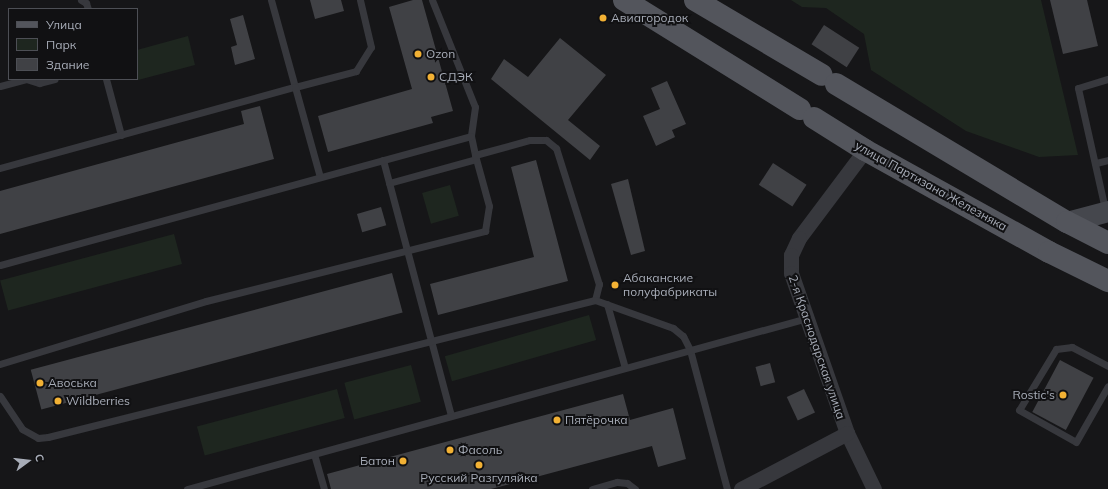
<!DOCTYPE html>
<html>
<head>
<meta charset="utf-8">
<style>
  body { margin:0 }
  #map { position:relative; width:1108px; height:489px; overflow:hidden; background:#161618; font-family:Mulish,sans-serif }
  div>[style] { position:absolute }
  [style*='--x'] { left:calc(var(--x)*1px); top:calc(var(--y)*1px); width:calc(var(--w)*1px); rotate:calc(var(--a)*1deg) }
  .green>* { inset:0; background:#1e261f; transform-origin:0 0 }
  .building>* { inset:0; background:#404145; transform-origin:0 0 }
  .lane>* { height:7px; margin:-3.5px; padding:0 3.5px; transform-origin:3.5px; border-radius:3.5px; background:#37383d }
  .street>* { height:15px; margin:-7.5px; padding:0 7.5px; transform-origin:7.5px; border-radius:7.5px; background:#37383d }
  .secondary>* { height:21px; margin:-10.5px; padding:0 10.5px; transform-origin:10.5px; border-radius:10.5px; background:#45474d }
  .primary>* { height:22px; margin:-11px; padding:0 11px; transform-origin:11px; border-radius:11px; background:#53555c }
  .dots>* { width:11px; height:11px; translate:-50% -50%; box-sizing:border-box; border:2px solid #111113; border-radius:50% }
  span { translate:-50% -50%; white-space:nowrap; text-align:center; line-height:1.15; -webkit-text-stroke:4px #111113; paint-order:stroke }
  .poi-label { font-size:12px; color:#a8adb8 }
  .left { translate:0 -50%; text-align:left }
  .right { translate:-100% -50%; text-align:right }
  .street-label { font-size:12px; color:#a8adb8 }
  .legend { position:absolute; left:8px; top:8px; width:130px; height:72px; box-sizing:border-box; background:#111113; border:1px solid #4d4f55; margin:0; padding:5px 7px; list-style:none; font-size:12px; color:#a8adb8 }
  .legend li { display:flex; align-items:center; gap:8px; height:20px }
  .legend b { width:20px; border:1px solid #4d4f55 }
  .north { position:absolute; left:8px; top:441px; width:40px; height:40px; -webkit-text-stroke:3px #111113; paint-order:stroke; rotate:75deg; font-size:11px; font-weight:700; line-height:16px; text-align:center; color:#a8adb8 }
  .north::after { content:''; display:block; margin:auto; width:14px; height:18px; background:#a8adb8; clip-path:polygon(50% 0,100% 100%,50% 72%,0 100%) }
</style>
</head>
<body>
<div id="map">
  <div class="green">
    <div style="clip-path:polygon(791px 0,1041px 0,1078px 155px,1039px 157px,966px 131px,871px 70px,864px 34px,826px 8px,802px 7px)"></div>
    <div style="clip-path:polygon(188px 36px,195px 65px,138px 80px,137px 50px)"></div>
    <div style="left:450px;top:185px;width:32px;height:29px;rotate:74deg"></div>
    <div style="left:174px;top:234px;width:31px;height:180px;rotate:75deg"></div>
    <div style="left:589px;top:315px;width:26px;height:150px;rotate:74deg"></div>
    <div style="left:411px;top:365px;width:38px;height:69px;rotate:75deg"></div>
    <div style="left:337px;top:389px;width:30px;height:145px;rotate:75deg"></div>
  </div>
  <div class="building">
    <div style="clip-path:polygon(310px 0,341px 0,344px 11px,315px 19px)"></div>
    <div style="clip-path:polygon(413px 0,422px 0,453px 111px,431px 117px,433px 123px,328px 152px,318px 116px,412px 89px,389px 7px)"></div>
    <div style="clip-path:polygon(1050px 0,1087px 0,1098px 46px,1063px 54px)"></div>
    <div style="clip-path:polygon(243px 15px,255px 59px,235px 65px,231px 47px,237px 45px,230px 19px)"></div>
    <div style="left:824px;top:25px;width:42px;height:23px;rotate:33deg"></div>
    <div style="clip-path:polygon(560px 38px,606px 75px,568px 120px,600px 146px,590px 160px,491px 79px,504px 59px,528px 77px)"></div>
    <div style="clip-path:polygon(667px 81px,686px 124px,672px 130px,675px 137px,656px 146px,643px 116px,660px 109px,651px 88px)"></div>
    <div style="clip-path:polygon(260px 106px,274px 159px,0 234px,0 191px,244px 124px,241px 111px)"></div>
    <div style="clip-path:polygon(536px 160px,568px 281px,438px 315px,430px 284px,534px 257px,511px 167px)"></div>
    <div style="left:773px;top:163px;width:40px;height:26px;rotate:33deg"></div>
    <div style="clip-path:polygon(628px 179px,645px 251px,631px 255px,611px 184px)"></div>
    <div style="left:381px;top:207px;width:19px;height:25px;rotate:74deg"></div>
    <div style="left:392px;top:273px;width:41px;height:374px;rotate:75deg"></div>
    <div style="left:1060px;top:360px;width:38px;height:59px;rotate:28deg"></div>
    <div style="left:770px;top:363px;width:20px;height:15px;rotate:75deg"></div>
    <div style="left:804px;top:389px;width:26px;height:19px;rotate:65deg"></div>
    <div style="clip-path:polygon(623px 394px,630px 420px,673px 408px,686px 459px,658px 467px,652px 446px,491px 489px,331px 489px,327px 474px)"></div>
  </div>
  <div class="lane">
    <div style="--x:81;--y:0;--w:6;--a:31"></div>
    <div style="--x:86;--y:3;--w:6;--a:72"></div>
    <div style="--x:271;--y:0;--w:90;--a:74.6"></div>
    <div style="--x:295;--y:87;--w:63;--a:-14.7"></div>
    <div style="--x:356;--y:71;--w:28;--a:-58"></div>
    <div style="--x:371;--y:47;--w:48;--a:-103.2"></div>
    <div style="--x:432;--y:0;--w:115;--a:68.1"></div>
    <div style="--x:475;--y:107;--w:29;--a:98"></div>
    <div style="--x:471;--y:136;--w:19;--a:78"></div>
    <div style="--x:106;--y:79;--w:58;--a:75"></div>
    <div style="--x:0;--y:86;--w:27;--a:-15"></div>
    <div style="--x:26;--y:79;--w:14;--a:17"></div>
    <div style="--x:39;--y:83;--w:16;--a:-14"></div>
    <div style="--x:383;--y:160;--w:264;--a:75.1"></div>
    <div style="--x:1096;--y:163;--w:12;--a:-14"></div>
    <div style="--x:0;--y:168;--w:306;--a:-15.4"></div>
    <div style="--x:295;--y:87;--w:93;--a:74.5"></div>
    <div style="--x:389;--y:183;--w:90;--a:-15.4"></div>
    <div style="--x:1105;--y:209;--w:124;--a:-102.6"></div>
    <div style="--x:1078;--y:88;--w:31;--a:-17"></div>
    <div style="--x:0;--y:265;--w:488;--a:-15.3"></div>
    <div style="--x:607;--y:304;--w:66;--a:74.3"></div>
    <div style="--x:0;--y:364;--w:215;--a:-17"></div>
    <div style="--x:206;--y:301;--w:288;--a:-14.1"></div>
    <div style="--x:485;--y:231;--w:25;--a:-81"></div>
    <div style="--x:489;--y:206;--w:53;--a:-105.4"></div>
    <div style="--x:475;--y:155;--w:57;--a:-15.3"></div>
    <div style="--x:530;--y:140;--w:16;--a:0"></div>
    <div style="--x:546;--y:140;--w:13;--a:39"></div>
    <div style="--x:556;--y:148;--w:143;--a:72.5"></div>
    <div style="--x:599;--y:284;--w:16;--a:104"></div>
    <div style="--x:1108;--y:366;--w:41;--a:-152.2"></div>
    <div style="--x:1072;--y:347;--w:16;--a:173"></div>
    <div style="--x:1056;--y:349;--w:71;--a:121.2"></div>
    <div style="--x:1019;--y:410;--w:65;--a:29.3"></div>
    <div style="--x:1076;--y:442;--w:64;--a:-60.3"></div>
    <div style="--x:0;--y:396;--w:40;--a:56"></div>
    <div style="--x:22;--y:429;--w:18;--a:29"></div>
    <div style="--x:38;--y:438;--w:10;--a:-6"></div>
    <div style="--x:48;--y:437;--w:564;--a:-14.06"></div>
    <div style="--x:595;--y:300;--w:83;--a:19.7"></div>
    <div style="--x:673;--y:328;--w:13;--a:39"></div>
    <div style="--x:683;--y:336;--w:16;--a:63"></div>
    <div style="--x:690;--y:350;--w:144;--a:75.1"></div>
    <div style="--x:314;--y:454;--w:36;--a:74"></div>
    <div style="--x:187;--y:489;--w:643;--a:-15.42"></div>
    <div style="--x:592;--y:489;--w:26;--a:-16"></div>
    <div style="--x:617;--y:482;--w:10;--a:6"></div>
    <div style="--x:627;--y:483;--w:10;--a:37"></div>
  </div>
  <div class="street">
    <div style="--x:865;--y:150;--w:110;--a:126.9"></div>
    <div style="--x:799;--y:238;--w:19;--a:115"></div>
    <div style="--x:791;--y:255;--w:18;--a:90"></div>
    <div style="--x:791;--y:273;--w:170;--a:70.7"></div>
    <div style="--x:847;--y:433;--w:62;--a:64.3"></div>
    <div style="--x:741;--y:489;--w:120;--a:-27.8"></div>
  </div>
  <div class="secondary">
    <div style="--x:1067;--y:222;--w:42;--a:-15"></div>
  </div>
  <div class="primary">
    <div style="--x:624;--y:0;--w:207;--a:31.8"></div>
    <div style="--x:695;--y:0;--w:147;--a:30.6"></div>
    <div style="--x:836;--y:84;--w:269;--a:30.9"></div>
    <div style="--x:1067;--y:222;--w:46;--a:27.1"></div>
    <div style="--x:814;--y:118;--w:60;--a:32.1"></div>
    <div style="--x:865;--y:150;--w:210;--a:29"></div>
    <div style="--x:1049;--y:252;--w:66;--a:26.2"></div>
  </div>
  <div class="dots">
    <div style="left:603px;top:18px;background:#f2b134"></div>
    <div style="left:418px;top:54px;background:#f2b134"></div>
    <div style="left:431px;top:77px;background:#f2b134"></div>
    <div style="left:615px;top:285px;background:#f2b134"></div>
    <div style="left:40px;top:383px;background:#f2b134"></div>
    <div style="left:1063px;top:395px;background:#f2b134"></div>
    <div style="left:58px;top:401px;background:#f2b134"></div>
    <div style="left:557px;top:420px;background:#f2b134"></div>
    <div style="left:450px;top:450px;background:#f2b134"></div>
    <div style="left:403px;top:461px;background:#f2b134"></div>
    <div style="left:479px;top:465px;background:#f2b134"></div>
  </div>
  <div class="poi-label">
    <span class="left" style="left:611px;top:18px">Авиагородок</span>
    <span class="left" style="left:426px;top:54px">Ozon</span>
    <span class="left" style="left:439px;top:77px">СДЭК</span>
    <span class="left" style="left:623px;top:285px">Абаканские<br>полуфабрикаты</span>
    <span class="left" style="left:48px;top:383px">Авоська</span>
    <span class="right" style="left:1055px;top:395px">Rostic's</span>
    <span class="left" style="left:66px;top:401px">Wildberries</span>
    <span class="left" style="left:565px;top:420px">Пятёрочка</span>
    <span class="left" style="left:458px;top:450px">Фасоль</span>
    <span class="right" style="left:395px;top:461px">Батон</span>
    <span style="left:479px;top:478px">Русский Разгуляйка</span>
  </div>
  <div class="street-label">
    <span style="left:931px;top:186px;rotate:29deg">улица Партизана Железняка</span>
    <span style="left:817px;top:347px;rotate:71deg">2-я Краснодарская улица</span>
  </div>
  <ul class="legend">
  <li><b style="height:5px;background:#53555c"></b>Улица</li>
  <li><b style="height:11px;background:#1e261f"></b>Парк</li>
  <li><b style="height:11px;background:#404145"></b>Здание</li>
  </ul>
  <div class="north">С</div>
</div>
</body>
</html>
